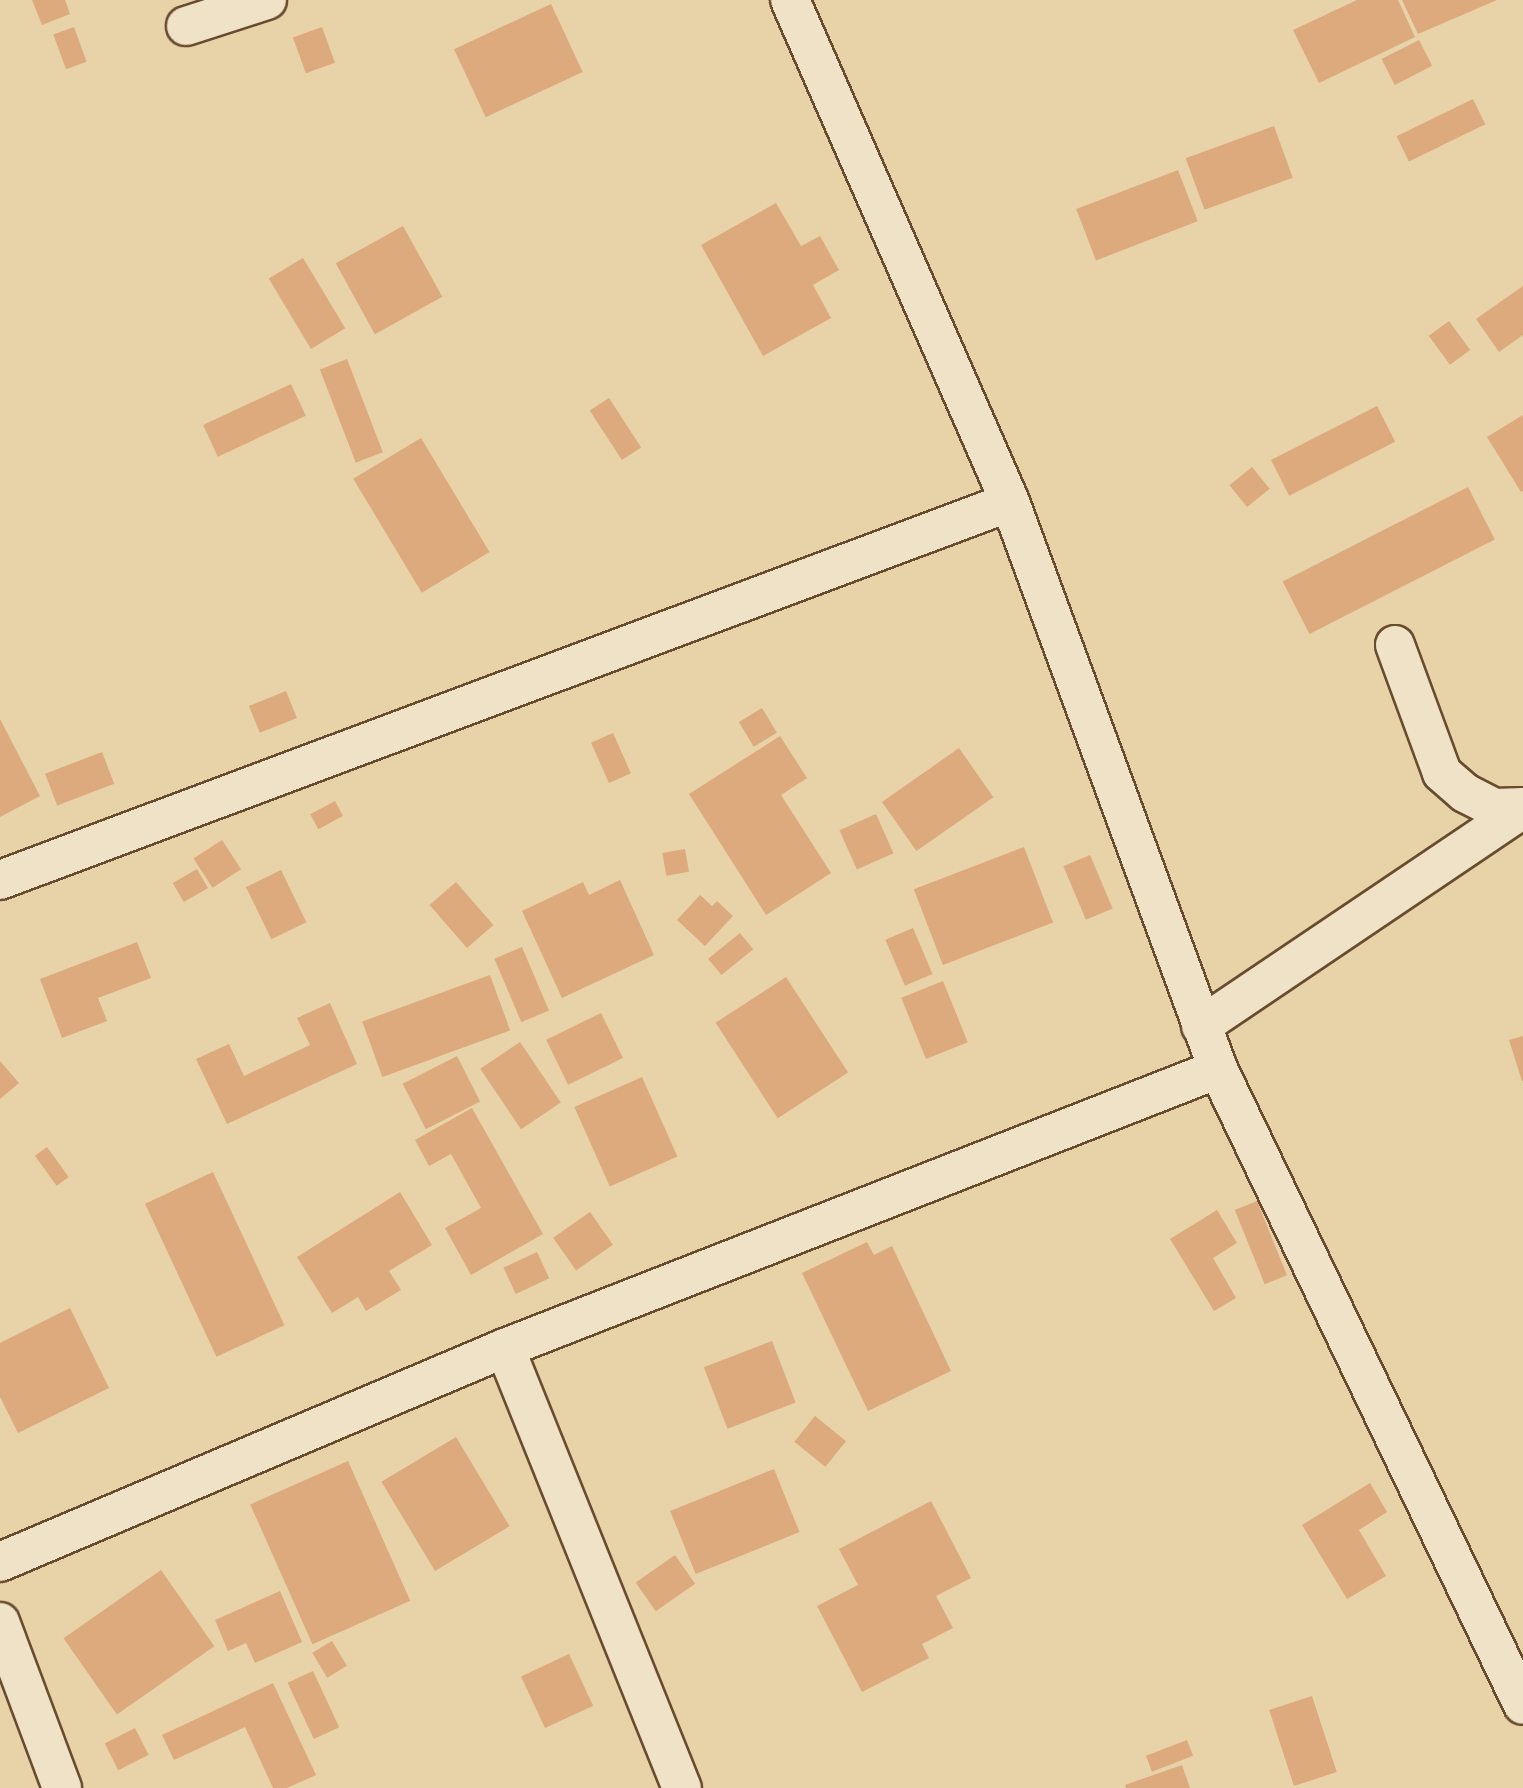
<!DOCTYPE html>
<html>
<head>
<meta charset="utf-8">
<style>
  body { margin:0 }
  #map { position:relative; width:1523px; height:1788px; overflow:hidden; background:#e8d2a8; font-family:"IM FELL DW Pica",serif }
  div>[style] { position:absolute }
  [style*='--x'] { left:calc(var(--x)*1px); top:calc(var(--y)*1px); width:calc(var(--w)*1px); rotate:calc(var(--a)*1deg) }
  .building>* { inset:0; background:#ddaa7d; transform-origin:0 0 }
  .roads { filter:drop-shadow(2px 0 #684c2f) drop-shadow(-2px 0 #684c2f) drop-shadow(0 2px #684c2f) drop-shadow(0 -2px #684c2f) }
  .minor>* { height:38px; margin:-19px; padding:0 19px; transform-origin:19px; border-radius:19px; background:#f0e2c6 }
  span { translate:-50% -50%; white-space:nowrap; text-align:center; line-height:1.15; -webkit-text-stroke:5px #f0e2c6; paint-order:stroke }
</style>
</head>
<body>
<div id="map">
  <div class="building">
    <div style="clip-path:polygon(32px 0,65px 0,70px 14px,42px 25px)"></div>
    <div style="clip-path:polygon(1357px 0,1398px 0,1415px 37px,1319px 83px,1293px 30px)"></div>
    <div style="clip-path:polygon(1402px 0,1497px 0,1418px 34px)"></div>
    <div style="left:551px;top:4px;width:75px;height:107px;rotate:65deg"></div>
    <div style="left:74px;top:27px;width:37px;height:22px;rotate:70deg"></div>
    <div style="left:322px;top:27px;width:38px;height:31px;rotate:70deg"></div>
    <div style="left:1419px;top:40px;width:29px;height:42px;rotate:63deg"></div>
    <div style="left:1473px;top:99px;width:28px;height:85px;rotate:64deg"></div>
    <div style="left:1274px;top:126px;width:55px;height:94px;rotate:70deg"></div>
    <div style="left:1178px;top:170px;width:55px;height:109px;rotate:69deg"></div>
    <div style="clip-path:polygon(776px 203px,801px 246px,820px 236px,839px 270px,813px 285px,831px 318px,763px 356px,701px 245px)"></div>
    <div style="left:403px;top:226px;width:81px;height:77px;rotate:61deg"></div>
    <div style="left:303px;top:258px;width:82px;height:40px;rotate:59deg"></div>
    <div style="clip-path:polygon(1523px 286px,1523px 335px,1499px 352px,1476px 319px)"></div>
    <div style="left:1449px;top:321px;width:36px;height:25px;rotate:54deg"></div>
    <div style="left:347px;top:359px;width:100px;height:29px;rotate:69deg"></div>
    <div style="left:291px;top:384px;width:35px;height:97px;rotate:65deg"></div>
    <div style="left:609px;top:398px;width:59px;height:23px;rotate:57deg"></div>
    <div style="left:1377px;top:406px;width:40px;height:119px;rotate:63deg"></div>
    <div style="clip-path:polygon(1523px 415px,1523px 491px,1521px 492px,1487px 437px)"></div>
    <div style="left:421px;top:438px;width:133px;height:79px;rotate:59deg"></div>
    <div style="left:1252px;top:467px;width:28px;height:29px;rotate:51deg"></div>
    <div style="left:1468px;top:487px;width:59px;height:208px;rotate:63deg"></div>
    <div style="left:286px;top:691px;width:29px;height:40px;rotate:68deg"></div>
    <div style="left:762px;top:708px;width:29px;height:27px;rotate:59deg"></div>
    <div style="clip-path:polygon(0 719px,40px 796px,0 817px)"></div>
    <div style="left:613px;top:733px;width:44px;height:24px;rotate:66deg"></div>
    <div style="clip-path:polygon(780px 736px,807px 778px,781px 795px,831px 873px,766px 915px,689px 794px)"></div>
    <div style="left:959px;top:748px;width:60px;height:94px;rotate:55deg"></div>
    <div style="left:102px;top:752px;width:34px;height:61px;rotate:69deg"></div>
    <div style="left:335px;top:801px;width:17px;height:28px;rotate:62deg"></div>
    <div style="left:876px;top:814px;width:43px;height:40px;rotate:66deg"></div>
    <div style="left:222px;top:840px;width:35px;height:34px;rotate:57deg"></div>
    <div style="left:1024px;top:847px;width:81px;height:118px;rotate:69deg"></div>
    <div style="left:685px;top:849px;width:23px;height:23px;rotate:80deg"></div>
    <div style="left:1090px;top:855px;width:58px;height:29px;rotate:67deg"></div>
    <div style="left:197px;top:869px;width:22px;height:28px;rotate:60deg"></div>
    <div style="left:281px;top:870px;width:58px;height:39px;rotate:64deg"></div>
    <div style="clip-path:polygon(620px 880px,654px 955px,562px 998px,522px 911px,583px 882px,589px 895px)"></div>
    <div style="left:456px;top:882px;width:57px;height:35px;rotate:49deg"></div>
    <div style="clip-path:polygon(700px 895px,712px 906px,717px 901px,733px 916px,705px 946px,677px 920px)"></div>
    <div style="left:913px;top:928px;width:50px;height:30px;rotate:67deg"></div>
    <div style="left:740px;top:933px;width:21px;height:41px;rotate:51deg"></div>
    <div style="clip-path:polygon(137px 942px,151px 978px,98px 998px,107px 1021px,62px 1038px,40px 979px)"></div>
    <div style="left:522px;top:947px;width:69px;height:30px;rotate:67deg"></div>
    <div style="left:490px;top:975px;width:59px;height:136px;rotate:70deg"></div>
    <div style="left:786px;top:977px;width:114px;height:84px;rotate:57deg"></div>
    <div style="left:943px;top:981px;width:66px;height:45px;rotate:68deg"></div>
    <div style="clip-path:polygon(330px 1003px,357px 1064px,227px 1124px,196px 1059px,229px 1044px,244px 1076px,310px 1045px,297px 1018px)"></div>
    <div style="left:601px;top:1013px;width:50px;height:61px;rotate:64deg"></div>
    <div style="clip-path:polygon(1523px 1036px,1523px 1081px,1522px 1081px,1509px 1040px)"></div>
    <div style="left:520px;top:1042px;width:73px;height:48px;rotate:56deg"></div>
    <div style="left:457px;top:1056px;width:51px;height:61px;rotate:63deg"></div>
    <div style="clip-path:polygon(0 1061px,19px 1083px,0 1099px)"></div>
    <div style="left:642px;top:1077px;width:87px;height:74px;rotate:66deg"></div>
    <div style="clip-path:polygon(472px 1108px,543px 1234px,471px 1275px,445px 1228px,481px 1208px,451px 1154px,429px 1166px,415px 1140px)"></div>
    <div style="left:47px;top:1147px;width:37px;height:15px;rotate:54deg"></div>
    <div style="left:213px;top:1172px;width:169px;height:75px;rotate:65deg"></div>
    <div style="clip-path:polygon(400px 1192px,432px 1245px,389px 1271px,401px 1290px,366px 1311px,358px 1297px,332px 1313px,297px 1257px)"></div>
    <div style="left:1257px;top:1201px;width:80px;height:24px;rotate:68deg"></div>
    <div style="clip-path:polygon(1217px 1210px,1237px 1243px,1213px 1258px,1236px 1298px,1214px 1311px,1170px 1239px)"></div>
    <div style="left:590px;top:1212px;width:40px;height:45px;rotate:55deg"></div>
    <div style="clip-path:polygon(867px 1242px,874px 1255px,892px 1246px,951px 1371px,868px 1411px,802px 1273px)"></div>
    <div style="left:537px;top:1252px;width:29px;height:37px;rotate:65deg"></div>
    <div style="clip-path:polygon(70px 1308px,109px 1388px,18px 1433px,0 1397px,0 1343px)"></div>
    <div style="left:772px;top:1341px;width:66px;height:73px;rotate:69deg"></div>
    <div style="left:815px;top:1416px;width:40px;height:33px;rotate:39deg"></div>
    <div style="left:456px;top:1437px;width:104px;height:87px;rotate:59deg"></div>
    <div style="left:348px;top:1461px;width:153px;height:107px;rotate:66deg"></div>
    <div style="left:774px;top:1469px;width:68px;height:112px;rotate:68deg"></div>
    <div style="clip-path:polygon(1370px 1483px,1387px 1512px,1359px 1530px,1386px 1576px,1347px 1599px,1302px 1525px)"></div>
    <div style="clip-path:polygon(931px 1501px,971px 1578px,936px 1596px,953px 1628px,922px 1644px,929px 1658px,862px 1692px,817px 1606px,858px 1585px,839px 1549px)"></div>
    <div style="left:675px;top:1555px;width:35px;height:48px;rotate:55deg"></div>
    <div style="left:161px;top:1570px;width:93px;height:119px;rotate:55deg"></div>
    <div style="clip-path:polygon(280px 1591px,302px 1642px,255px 1663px,246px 1643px,228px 1651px,215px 1620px)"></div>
    <div style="left:332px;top:1641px;width:29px;height:23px;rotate:59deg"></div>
    <div style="left:569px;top:1654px;width:57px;height:53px;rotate:65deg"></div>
    <div style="left:313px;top:1671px;width:62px;height:28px;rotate:65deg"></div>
    <div style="clip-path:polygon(273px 1683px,316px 1775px,287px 1788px,273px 1788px,245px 1727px,174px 1760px,162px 1735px)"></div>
    <div style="left:1312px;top:1696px;width:80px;height:45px;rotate:72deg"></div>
    <div style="left:135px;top:1728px;width:30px;height:34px;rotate:63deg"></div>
    <div style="left:1187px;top:1740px;width:17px;height:44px;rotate:69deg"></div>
    <div style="clip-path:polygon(1182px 1765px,1190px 1788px,1126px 1788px,1125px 1785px)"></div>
  </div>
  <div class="roads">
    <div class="minor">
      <div style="--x:790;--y:0;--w:548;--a:66.33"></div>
      <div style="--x:1010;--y:502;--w:604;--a:69.85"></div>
      <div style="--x:1218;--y:1069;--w:705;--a:64.38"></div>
      <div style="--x:186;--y:26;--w:85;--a:-17.8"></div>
      <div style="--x:1395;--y:645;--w:136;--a:69.8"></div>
      <div style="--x:1442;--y:773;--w:30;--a:41"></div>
      <div style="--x:1465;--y:793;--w:34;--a:27"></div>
      <div style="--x:1495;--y:808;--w:28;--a:-2"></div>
      <div style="--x:0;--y:880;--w:1078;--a:-20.52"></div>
      <div style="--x:1201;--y:1026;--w:388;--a:-34"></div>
      <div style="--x:505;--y:1348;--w:474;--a:68.1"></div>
      <div style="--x:0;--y:1562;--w:548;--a:-22.97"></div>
      <div style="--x:505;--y:1348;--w:766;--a:-21.37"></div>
      <div style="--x:0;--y:1622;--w:177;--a:69.5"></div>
    </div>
  </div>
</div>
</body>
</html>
